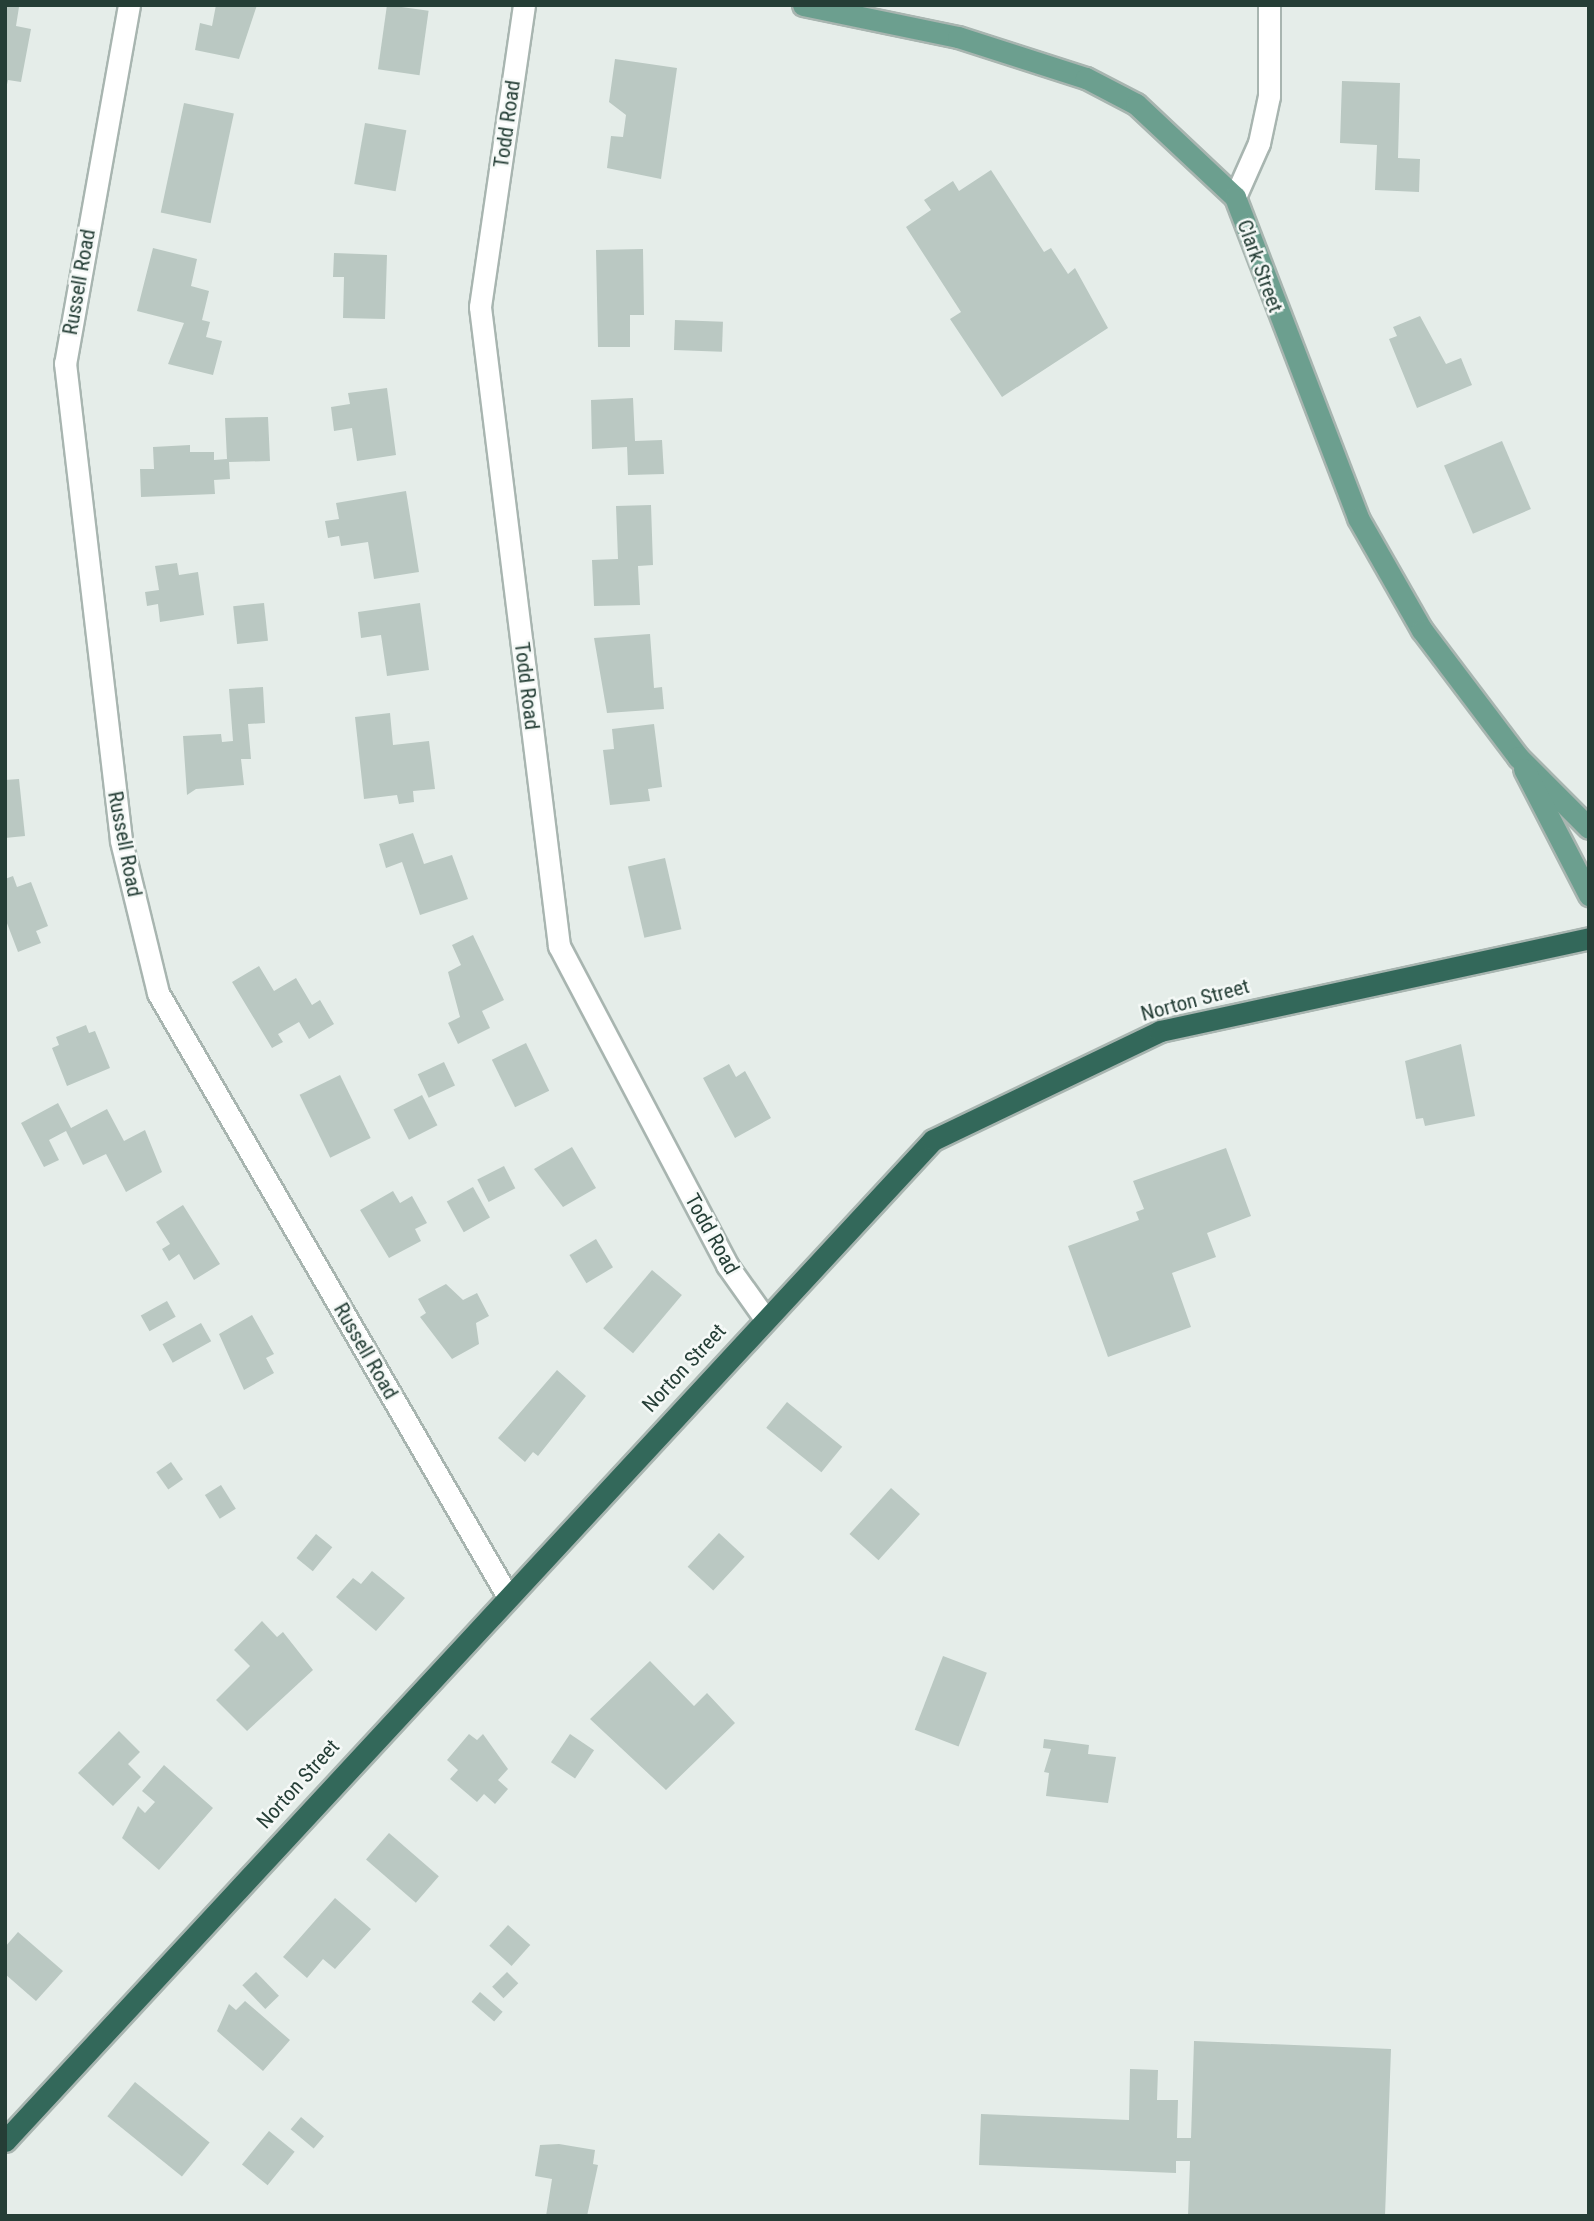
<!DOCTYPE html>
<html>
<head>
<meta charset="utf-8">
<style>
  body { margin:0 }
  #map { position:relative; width:1594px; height:2221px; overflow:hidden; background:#e5ede9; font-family:"Roboto Condensed",sans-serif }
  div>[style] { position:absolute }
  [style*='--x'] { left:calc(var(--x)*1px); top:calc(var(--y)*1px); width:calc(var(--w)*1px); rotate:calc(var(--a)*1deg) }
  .building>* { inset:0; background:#bac8c2; transform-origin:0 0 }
  .roads { filter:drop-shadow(2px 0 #a8b5b0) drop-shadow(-2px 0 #a8b5b0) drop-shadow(0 2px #a8b5b0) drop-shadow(0 -2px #a8b5b0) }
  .minor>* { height:21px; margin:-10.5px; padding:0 10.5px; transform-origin:10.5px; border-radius:10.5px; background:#fff }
  .major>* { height:21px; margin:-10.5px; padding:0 10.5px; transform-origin:10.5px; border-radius:10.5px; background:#6c9f8f }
  .highway>* { height:21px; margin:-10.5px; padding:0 10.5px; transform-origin:10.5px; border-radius:10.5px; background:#33685a }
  span { translate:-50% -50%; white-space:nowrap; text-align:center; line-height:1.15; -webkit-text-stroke:5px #f5f9f7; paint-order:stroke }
  .street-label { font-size:21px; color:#253e36 }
  .frame { position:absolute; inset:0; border:7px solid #253e36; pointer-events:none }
</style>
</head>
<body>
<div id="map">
  <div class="building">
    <div style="clip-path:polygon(5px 5px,19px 7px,16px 26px,31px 29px,21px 82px,8px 80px,6px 89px)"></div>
    <div style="clip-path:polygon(216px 5px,257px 5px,239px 59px,195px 50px,200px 23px,212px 26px)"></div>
    <div style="left:387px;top:5px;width:42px;height:65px;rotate:8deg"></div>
    <div style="clip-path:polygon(615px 59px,677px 68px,661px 179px,607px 168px,611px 136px,623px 137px,626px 115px,609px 102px)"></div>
    <div style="clip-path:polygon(1342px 81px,1400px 83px,1398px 158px,1420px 159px,1419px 192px,1375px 190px,1377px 145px,1340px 143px)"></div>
    <div style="left:184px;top:103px;width:51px;height:112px;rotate:12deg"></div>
    <div style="left:365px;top:123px;width:42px;height:62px;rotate:10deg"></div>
    <div style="clip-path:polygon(991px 170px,1044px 252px,1051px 248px,1068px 274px,1075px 268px,1108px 328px,1002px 397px,950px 319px,961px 312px,906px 227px,931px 210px,924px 200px,953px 181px,959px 191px)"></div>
    <div style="clip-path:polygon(153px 248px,197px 259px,191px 286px,209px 291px,202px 320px,210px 322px,206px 337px,222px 341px,213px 375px,168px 364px,184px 323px,137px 311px)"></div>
    <div style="clip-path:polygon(643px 249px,644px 315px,630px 315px,630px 347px,598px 347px,596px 250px)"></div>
    <div style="clip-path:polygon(334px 253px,387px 255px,385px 319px,343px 318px,344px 277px,333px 277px)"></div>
    <div style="clip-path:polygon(1420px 316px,1446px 364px,1461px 358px,1472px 385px,1417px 408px,1389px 339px,1397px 336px,1393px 327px)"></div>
    <div style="left:675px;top:320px;width:48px;height:30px;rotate:2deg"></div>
    <div style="clip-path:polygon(387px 388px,396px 455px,357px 461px,352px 428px,334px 431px,331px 407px,350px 404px,348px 393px)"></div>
    <div style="clip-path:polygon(633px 398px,635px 441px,662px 440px,664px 474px,628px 475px,627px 447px,592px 449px,591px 400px)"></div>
    <div style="clip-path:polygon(268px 417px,270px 461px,229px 462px,230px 479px,214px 480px,215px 494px,141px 497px,140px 469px,154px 469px,153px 447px,190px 445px,190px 452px,214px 452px,214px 460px,227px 459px,225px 418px)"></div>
    <div style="left:1502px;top:441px;width:74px;height:63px;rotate:67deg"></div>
    <div style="clip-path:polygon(406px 491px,419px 572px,374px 579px,368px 542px,341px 546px,339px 536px,328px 538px,325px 521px,339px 519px,336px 503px)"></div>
    <div style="clip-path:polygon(651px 505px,653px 565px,638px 566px,640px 605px,594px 606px,592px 560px,618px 559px,616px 506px)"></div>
    <div style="clip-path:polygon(177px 563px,179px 575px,198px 572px,204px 615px,160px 622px,158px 604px,147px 606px,145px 592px,159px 590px,155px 566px)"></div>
    <div style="left:264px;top:603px;width:38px;height:31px;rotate:84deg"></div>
    <div style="clip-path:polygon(420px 603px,429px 670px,387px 676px,381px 635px,361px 638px,358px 612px)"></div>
    <div style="clip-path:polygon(650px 634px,654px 688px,662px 687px,664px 709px,607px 713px,594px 638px)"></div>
    <div style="clip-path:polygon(263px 687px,265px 723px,248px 724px,251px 759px,241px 759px,244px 785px,196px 789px,187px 795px,183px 736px,221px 734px,222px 742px,233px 741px,229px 689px)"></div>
    <div style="clip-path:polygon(390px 713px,393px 745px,429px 741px,435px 789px,413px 791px,414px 802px,399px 804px,397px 795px,364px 799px,355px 717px)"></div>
    <div style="clip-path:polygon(654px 724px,662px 787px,648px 789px,650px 801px,610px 805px,603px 750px,614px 749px,612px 729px)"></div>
    <div style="clip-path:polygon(19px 779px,25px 836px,5px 838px,5px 780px)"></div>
    <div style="clip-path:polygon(413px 833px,424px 864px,452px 855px,468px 899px,420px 915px,402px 862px,386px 868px,379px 844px)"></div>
    <div style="left:665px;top:858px;width:73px;height:38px;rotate:77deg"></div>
    <div style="clip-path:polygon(13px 876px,17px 887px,31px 882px,48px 926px,36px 931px,41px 943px,18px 952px,5px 918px,5px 879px)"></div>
    <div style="clip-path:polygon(473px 935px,504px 1000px,482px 1011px,490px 1028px,458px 1044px,448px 1023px,460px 1017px,448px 972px,461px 965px,452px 945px)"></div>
    <div style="clip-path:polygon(259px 966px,274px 991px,296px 978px,312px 1005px,320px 1000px,334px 1024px,309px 1039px,299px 1022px,278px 1034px,283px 1042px,272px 1048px,232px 982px)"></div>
    <div style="clip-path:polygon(86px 1025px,89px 1033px,95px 1031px,110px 1068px,67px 1086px,52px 1048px,59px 1045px,56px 1037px)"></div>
    <div style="left:526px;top:1043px;width:53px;height:38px;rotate:64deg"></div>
    <div style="clip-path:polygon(1461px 1044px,1475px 1116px,1425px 1126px,1423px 1118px,1416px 1119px,1405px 1061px)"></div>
    <div style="left:444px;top:1062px;width:26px;height:29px;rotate:65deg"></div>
    <div style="clip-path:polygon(729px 1064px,736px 1077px,745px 1071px,771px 1118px,735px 1138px,703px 1078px)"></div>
    <div style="left:340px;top:1075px;width:70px;height:45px;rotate:64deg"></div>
    <div style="left:422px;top:1095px;width:34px;height:32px;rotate:63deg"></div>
    <div style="clip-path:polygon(58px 1103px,71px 1128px,107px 1109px,124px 1141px,145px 1130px,162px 1172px,126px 1192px,106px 1154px,83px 1165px,66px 1131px,49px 1140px,59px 1160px,44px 1167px,21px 1123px)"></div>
    <div style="clip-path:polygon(572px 1147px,596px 1188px,563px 1207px,534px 1169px)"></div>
    <div style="clip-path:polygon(1226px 1148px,1251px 1216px,1207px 1233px,1216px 1257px,1172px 1273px,1191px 1327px,1108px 1357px,1068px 1246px,1139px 1220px,1136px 1212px,1144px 1209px,1133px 1181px)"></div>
    <div style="left:504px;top:1166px;width:25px;height:30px;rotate:63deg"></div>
    <div style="left:473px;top:1187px;width:35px;height:30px;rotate:61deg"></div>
    <div style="clip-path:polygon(393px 1191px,400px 1203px,412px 1196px,427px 1223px,415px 1229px,421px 1241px,389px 1258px,360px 1210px)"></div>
    <div style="clip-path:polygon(183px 1205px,220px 1264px,194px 1280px,179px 1254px,169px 1261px,162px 1249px,170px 1244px,156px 1222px)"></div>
    <div style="left:596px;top:1239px;width:33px;height:31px;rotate:59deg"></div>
    <div style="left:652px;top:1270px;width:39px;height:76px;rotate:40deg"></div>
    <div style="clip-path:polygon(446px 1284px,463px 1300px,477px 1293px,489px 1316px,476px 1323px,479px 1344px,452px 1359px,420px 1317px,426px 1313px,418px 1299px)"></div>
    <div style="left:167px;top:1301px;width:18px;height:30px;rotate:61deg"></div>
    <div style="clip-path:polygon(252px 1315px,274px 1354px,266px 1358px,274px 1373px,244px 1390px,219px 1334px)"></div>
    <div style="left:201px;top:1323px;width:21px;height:44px;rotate:61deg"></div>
    <div style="clip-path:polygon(557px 1370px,586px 1396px,538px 1456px,533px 1452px,525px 1462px,498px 1438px)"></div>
    <div style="left:787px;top:1402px;width:71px;height:33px;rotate:39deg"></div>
    <div style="left:171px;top:1462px;width:21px;height:18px;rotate:55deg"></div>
    <div style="left:221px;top:1485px;width:28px;height:19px;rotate:58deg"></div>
    <div style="left:891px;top:1488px;width:39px;height:62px;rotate:42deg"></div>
    <div style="left:719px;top:1533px;width:35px;height:46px;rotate:43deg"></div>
    <div style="left:316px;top:1534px;width:21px;height:31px;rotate:39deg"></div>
    <div style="clip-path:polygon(372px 1571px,405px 1598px,376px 1631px,336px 1597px,353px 1578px,361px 1584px)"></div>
    <div style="clip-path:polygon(262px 1621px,277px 1637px,283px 1632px,313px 1670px,247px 1731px,216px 1700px,250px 1666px,234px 1650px)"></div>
    <div style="left:943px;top:1656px;width:47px;height:79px;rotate:21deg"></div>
    <div style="clip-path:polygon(650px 1661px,694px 1706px,707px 1693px,735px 1723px,666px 1790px,590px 1719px)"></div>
    <div style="clip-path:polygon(119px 1731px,140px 1752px,128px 1764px,141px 1777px,113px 1806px,78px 1773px)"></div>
    <div style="clip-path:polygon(469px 1734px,477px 1740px,483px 1734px,508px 1769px,498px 1780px,508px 1789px,495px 1804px,484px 1794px,477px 1802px,450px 1779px,458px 1770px,447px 1760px)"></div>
    <div style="left:570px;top:1734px;width:29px;height:34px;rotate:34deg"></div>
    <div style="clip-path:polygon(1044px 1739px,1089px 1745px,1088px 1754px,1116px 1757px,1108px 1803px,1046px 1796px,1049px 1773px,1044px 1772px,1051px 1749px,1043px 1748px)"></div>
    <div style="clip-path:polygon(164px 1765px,213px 1808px,159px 1870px,122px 1838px,138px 1806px,145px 1813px,155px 1802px,142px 1791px)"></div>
    <div style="left:389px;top:1833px;width:66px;height:35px;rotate:41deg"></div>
    <div style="clip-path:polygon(335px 1898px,371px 1929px,335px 1969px,323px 1959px,307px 1978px,283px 1957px)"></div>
    <div style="left:508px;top:1925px;width:30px;height:28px;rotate:42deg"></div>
    <div style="clip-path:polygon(18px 1932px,63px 1971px,36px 2001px,5px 1974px,5px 1947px)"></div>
    <div style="left:256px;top:1972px;width:33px;height:19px;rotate:46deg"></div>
    <div style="left:507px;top:1972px;width:16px;height:21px;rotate:45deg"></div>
    <div style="left:480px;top:1992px;width:30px;height:13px;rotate:41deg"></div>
    <div style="clip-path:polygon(245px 2001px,290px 2040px,263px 2071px,217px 2031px,229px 2004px,236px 2010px)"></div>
    <div style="clip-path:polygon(1194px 2041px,1391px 2049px,1385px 2216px,1188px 2216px,1190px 2161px,1176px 2161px,1176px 2173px,979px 2165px,981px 2114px,1129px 2120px,1130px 2069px,1158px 2070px,1157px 2100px,1178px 2100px,1177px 2138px,1191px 2138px)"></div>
    <div style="left:135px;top:2082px;width:96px;height:44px;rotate:39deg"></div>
    <div style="left:301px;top:2117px;width:30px;height:16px;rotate:40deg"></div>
    <div style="left:269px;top:2131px;width:33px;height:43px;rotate:39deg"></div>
    <div style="clip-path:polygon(559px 2144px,595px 2150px,593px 2164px,598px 2165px,587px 2216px,546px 2216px,552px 2179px,535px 2176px,540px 2145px)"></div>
  </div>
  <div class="roads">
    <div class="minor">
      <div style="--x:129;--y:5;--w:364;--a:100.1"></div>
      <div style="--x:65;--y:363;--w:481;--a:83.3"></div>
      <div style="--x:121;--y:841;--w:156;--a:76.3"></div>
      <div style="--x:158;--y:993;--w:696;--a:59.9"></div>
      <div style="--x:524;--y:5;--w:305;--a:98.3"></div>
      <div style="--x:480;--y:307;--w:644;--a:82.95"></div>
      <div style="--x:559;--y:946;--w:361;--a:62.2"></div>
      <div style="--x:727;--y:1265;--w:64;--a:54.6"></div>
      <div style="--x:1235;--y:197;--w:59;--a:-66"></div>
      <div style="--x:1259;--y:143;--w:48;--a:-78"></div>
      <div style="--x:1269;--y:96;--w:91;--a:-90"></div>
    </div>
    <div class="major">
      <div style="--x:803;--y:5;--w:158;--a:11.7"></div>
      <div style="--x:958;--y:37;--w:134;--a:17.8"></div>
      <div style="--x:1086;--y:78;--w:56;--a:27.5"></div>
      <div style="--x:1136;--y:104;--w:136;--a:43.2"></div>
      <div style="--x:1235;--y:197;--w:344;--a:69"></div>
      <div style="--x:1358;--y:518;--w:129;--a:60.3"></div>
      <div style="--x:1422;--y:630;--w:159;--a:52.9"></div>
      <div style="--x:1518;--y:757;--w:100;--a:45"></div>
      <div style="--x:1524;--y:769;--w:142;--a:62.7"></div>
    </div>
    <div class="highway">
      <div style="--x:5;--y:2141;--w:1365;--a:-47.17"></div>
      <div style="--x:933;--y:1140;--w:252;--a:-25.6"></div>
      <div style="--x:1160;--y:1031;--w:439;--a:-12.2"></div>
    </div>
  </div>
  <div class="street-label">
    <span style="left:507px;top:124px;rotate:-82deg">Todd Road</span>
    <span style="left:1260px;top:266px;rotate:70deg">Clark Street</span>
    <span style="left:79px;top:282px;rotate:-80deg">Russell Road</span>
    <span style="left:527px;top:686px;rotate:83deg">Todd Road</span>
    <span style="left:125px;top:844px;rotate:79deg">Russell Road</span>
    <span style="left:1195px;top:1000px;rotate:-15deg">Norton Street</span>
    <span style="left:712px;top:1234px;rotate:61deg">Todd Road</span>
    <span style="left:366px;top:1351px;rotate:60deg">Russell Road</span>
    <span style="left:684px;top:1368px;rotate:-47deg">Norton Street</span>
    <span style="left:298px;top:1784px;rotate:-48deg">Norton Street</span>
  </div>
  <div class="frame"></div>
</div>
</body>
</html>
